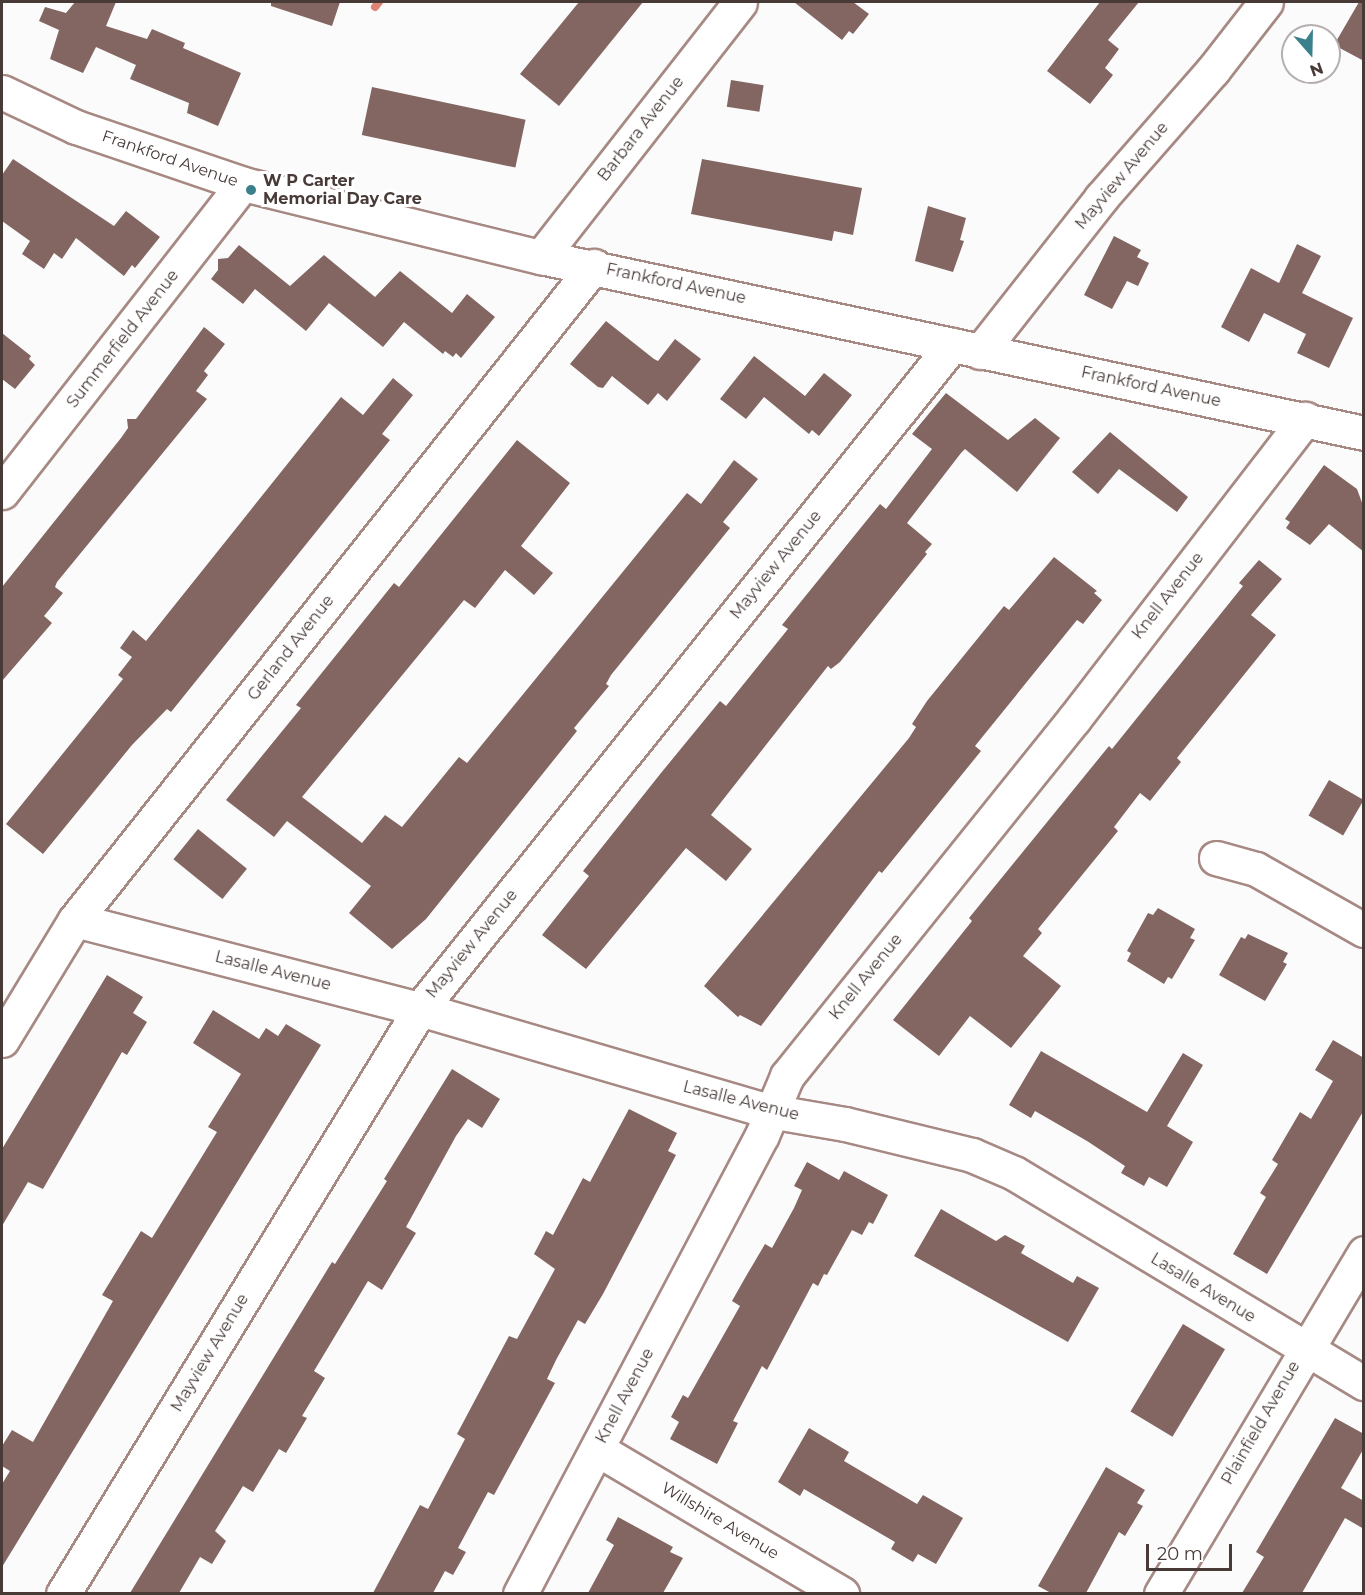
<!DOCTYPE html>
<html>
<head>
<meta charset="utf-8">
<style>
  body { margin:0 }
  #map { position:relative; width:1365px; height:1595px; overflow:hidden; background:#fbfbfb; font-family:Montserrat,sans-serif }
  div>[style] { position:absolute }
  [style*='--x'] { left:calc(var(--x)*1px); top:calc(var(--y)*1px); width:calc(var(--w)*1px); rotate:calc(var(--a)*1deg) }
  .stream>* { height:8px; margin:-4px; padding:0 4px; transform-origin:4px; border-radius:4px; background:#de8375 }
  .building>* { inset:0; background:#836662; transform-origin:0 0 }
  .roads { filter:drop-shadow(2px 0 #a78984) drop-shadow(-2px 0 #a78984) drop-shadow(0 2px #a78984) drop-shadow(0 -2px #a78984) }
  .minor>* { height:33px; margin:-16.5px; padding:0 16.5px; transform-origin:16.5px; border-radius:16.5px; background:#fff }
  .dots>* { width:16px; height:16px; translate:-50% -50%; box-sizing:border-box; border:3px solid #fff; border-radius:50% }
  span { translate:-50% -50%; white-space:nowrap; text-align:center; line-height:1.15; -webkit-text-stroke:6px #fff; paint-order:stroke }
  .street-label { font-size:16px; color:#473a37 }
  .poi-label { font-size:16px; color:#473a37; font-weight:700 }
  .left { translate:0 -50%; text-align:left }
  .frame { position:absolute; inset:0; border:3px solid #473a37; pointer-events:none }
  .north { position:absolute; left:1281px; top:24px; width:60px; height:60px; box-sizing:border-box; background:#fff; border:2px solid #b5b0af; border-radius:50%; rotate:160deg; font-size:16px; font-weight:700; line-height:24px; text-align:center; color:#473a37 }
  .north::after { content:''; display:block; margin:auto; width:21px; height:27px; background:#3b818c; clip-path:polygon(50% 0,100% 100%,50% 72%,0 100%) }
  .scale { position:absolute; left:1146px; top:1544px; width:86px; height:27px; box-sizing:border-box; border:3px solid #473a37; border-top:0; padding-left:8px; font-size:18px; line-height:21px; white-space:nowrap; color:#473a37; -webkit-text-stroke:4px #fff; paint-order:stroke }
</style>
</head>
<body>
<div id="map">
  <div class="stream">
    <div style="--x:375;--y:7;--w:6;--a:-51"></div>
  </div>
  <div class="building">
    <div style="clip-path:polygon(75px 2px,116px 2px,106px 26px,147px 39px,152px 29px,185px 43px,183px 48px,241px 73px,218px 126px,187px 113px,189px 103px,130px 79px,136px 65px,96px 47px,83px 73px,50px 59px,59px 30px,39px 21px,45px 7px,66px 13px)"></div>
    <div style="clip-path:polygon(271px 2px,340px 2px,332px 26px,271px 6px)"></div>
    <div style="clip-path:polygon(579px 2px,643px 2px,559px 106px,520px 74px)"></div>
    <div style="clip-path:polygon(794px 2px,853px 2px,869px 14px,853px 34px,849px 31px,842px 40px)"></div>
    <div style="clip-path:polygon(1100px 2px,1139px 2px,1108px 40px,1119px 49px,1105px 68px,1113px 75px,1090px 104px,1047px 71px)"></div>
    <div style="clip-path:polygon(1359px 2px,1364px 2px,1364px 61px,1334px 45px)"></div>
    <div style="left:731px;top:80px;width:33px;height:27px;rotate:9deg"></div>
    <div style="left:372px;top:87px;width:157px;height:49px;rotate:12deg"></div>
    <div style="clip-path:polygon(13px 159px,114px 226px,126px 211px,160px 237px,135px 268px,132px 265px,124px 276px,76px 238px,62px 259px,54px 253px,44px 269px,22px 254px,30px 241px,2px 221px,2px 175px)"></div>
    <div style="clip-path:polygon(702px 159px,862px 188px,853px 235px,834px 231px,832px 241px,691px 214px)"></div>
    <div style="clip-path:polygon(928px 206px,966px 218px,960px 240px,964px 241px,953px 272px,915px 261px)"></div>
    <div style="clip-path:polygon(1114px 236px,1141px 250px,1137px 257px,1149px 263px,1138px 286px,1127px 281px,1112px 309px,1084px 295px)"></div>
    <div style="clip-path:polygon(1297px 244px,1321px 256px,1302px 293px,1353px 318px,1329px 368px,1297px 353px,1306px 334px,1264px 313px,1249px 342px,1221px 327px,1251px 268px,1279px 283px)"></div>
    <div style="clip-path:polygon(239px 245px,290px 286px,324px 255px,375px 297px,400px 271px,452px 313px,467px 294px,495px 317px,461px 358px,456px 353px,453px 357px,445px 351px,443px 354px,404px 322px,383px 347px,329px 303px,306px 331px,255px 289px,243px 304px,211px 279px,218px 270px,218px 259px,228px 258px)"></div>
    <div style="clip-path:polygon(606px 321px,654px 359px,658px 361px,675px 339px,701px 359px,667px 401px,658px 393px,648px 405px,612px 376px,603px 388px,598px 387px,570px 364px)"></div>
    <div style="clip-path:polygon(204px 327px,225px 344px,204px 371px,208px 375px,196px 391px,207px 399px,57px 582px,55px 587px,63px 593px,44px 616px,52px 623px,2px 681px,2px 587px,121px 438px,128px 428px,127px 419px,136px 419px)"></div>
    <div style="clip-path:polygon(2px 333px,31px 356px,29px 359px,35px 365px,15px 389px,2px 379px)"></div>
    <div style="clip-path:polygon(754px 356px,805px 396px,824px 373px,852px 395px,819px 436px,812px 430px,809px 434px,764px 397px,746px 419px,720px 399px)"></div>
    <div style="clip-path:polygon(393px 378px,413px 395px,382px 434px,390px 440px,171px 712px,167px 709px,132px 745px,43px 854px,6px 824px,123px 679px,118px 675px,132px 657px,120px 648px,133px 630px,146px 641px,341px 397px,363px 415px)"></div>
    <div style="clip-path:polygon(946px 393px,1008px 440px,1035px 418px,1060px 438px,1017px 492px,965px 449px,961px 453px,907px 523px,932px 544px,925px 552px,927px 554px,840px 662px,831px 669px,828px 666px,711px 815px,752px 849px,726px 881px,686px 848px,586px 969px,542px 935px,589px 876px,583px 871px,661px 773px,720px 701px,726px 706px,788px 629px,782px 625px,880px 504px,886px 509px,932px 449px,912px 434px)"></div>
    <div style="clip-path:polygon(1110px 432px,1188px 497px,1177px 512px,1119px 469px,1098px 494px,1072px 472px)"></div>
    <div style="clip-path:polygon(517px 440px,570px 483px,521px 546px,553px 573px,534px 595px,505px 570px,475px 608px,464px 600px,302px 797px,362px 843px,385px 815px,402px 827px,459px 757px,467px 763px,687px 493px,701px 504px,734px 460px,758px 479px,723px 522px,730px 528px,611px 675px,606px 684px,609px 686px,574px 728px,577px 731px,426px 919px,392px 949px,349px 913px,371px 886px,287px 821px,274px 837px,226px 800px,301px 708px,296px 705px,394px 583px,399px 587px)"></div>
    <div style="clip-path:polygon(1324px 465px,1357px 489px,1364px 508px,1364px 552px,1329px 524px,1310px 545px,1286px 528px,1290px 522px,1285px 519px)"></div>
    <div style="clip-path:polygon(1054px 557px,1097px 591px,1094px 593px,1102px 600px,1083px 624px,1077px 620px,975px 746px,981px 751px,882px 873px,879px 871px,761px 1026px,740px 1015px,738px 1017px,704px 986px,909px 738px,916px 727px,912px 724px,927px 701px,1004px 606px,1009px 610px)"></div>
    <div style="clip-path:polygon(1259px 560px,1282px 579px,1251px 615px,1276px 635px,1177px 758px,1181px 762px,1150px 801px,1140px 793px,1114px 827px,1118px 831px,1038px 929px,1042px 933px,1023px 956px,1061px 986px,1011px 1048px,970px 1016px,939px 1056px,893px 1020px,972px 921px,969px 918px,1109px 746px,1112px 749px,1243px 586px,1239px 583px)"></div>
    <div style="left:1329px;top:780px;width:40px;height:41px;rotate:30deg"></div>
    <div style="left:198px;top:829px;width:63px;height:39px;rotate:39deg"></div>
    <div style="clip-path:polygon(1158px 908px,1195px 929px,1190px 938px,1195px 940px,1172px 979px,1168px 977px,1164px 984px,1127px 961px,1131px 953px,1127px 951px,1148px 913px,1153px 915px)"></div>
    <div style="clip-path:polygon(1248px 934px,1288px 953px,1283px 962px,1287px 964px,1265px 1001px,1219px 975px,1241px 937px,1245px 939px)"></div>
    <div style="clip-path:polygon(107px 975px,143px 997px,133px 1013px,147px 1022px,127px 1055px,122px 1052px,43px 1189px,28px 1182px,2px 1226px,2px 1149px)"></div>
    <div style="clip-path:polygon(213px 1010px,259px 1039px,266px 1028px,278px 1036px,286px 1024px,321px 1045px,2px 1567px,2px 1484px,10px 1471px,2px 1466px,2px 1446px,12px 1430px,33px 1442px,113px 1301px,102px 1295px,141px 1231px,152px 1238px,217px 1132px,208px 1127px,241px 1074px,193px 1043px)"></div>
    <div style="clip-path:polygon(1333px 1040px,1364px 1058px,1364px 1110px,1267px 1274px,1233px 1254px,1266px 1197px,1260px 1193px,1278px 1164px,1272px 1160px,1300px 1112px,1311px 1119px,1333px 1081px,1315px 1070px)"></div>
    <div style="clip-path:polygon(1041px 1051px,1147px 1112px,1183px 1053px,1203px 1065px,1167px 1126px,1193px 1142px,1167px 1187px,1149px 1177px,1144px 1186px,1121px 1173px,1125px 1166px,1087px 1141px,1035px 1111px,1031px 1118px,1009px 1105px)"></div>
    <div style="clip-path:polygon(452px 1069px,500px 1099px,482px 1128px,468px 1119px,456px 1136px,406px 1227px,416px 1233px,382px 1290px,368px 1281px,314px 1371px,325px 1378px,302px 1416px,307px 1418px,286px 1453px,279px 1449px,253px 1492px,243px 1486px,215px 1531px,226px 1541px,212px 1564px,200px 1557px,179px 1593px,130px 1593px,332px 1262px,335px 1264px,387px 1181px,384px 1179px)"></div>
    <div style="clip-path:polygon(629px 1109px,677px 1133px,668px 1151px,676px 1155px,603px 1294px,585px 1324px,578px 1320px,556px 1360px,547px 1379px,555px 1383px,494px 1495px,488px 1492px,458px 1548px,466px 1552px,453px 1575px,445px 1571px,433px 1593px,373px 1593px,420px 1505px,428px 1509px,465px 1439px,457px 1434px,509px 1336px,517px 1339px,555px 1269px,534px 1254px,546px 1231px,553px 1235px,583px 1178px,590px 1182px)"></div>
    <div style="clip-path:polygon(807px 1162px,839px 1180px,844px 1171px,888px 1195px,873px 1224px,869px 1222px,862px 1235px,852px 1230px,827px 1275px,824px 1274px,818px 1286px,813px 1283px,767px 1370px,762px 1366px,733px 1421px,738px 1423px,717px 1464px,670px 1439px,679px 1422px,671px 1417px,683px 1395px,688px 1398px,740px 1306px,732px 1301px,745px 1278px,765px 1244px,772px 1248px,794px 1208px,802px 1190px,794px 1186px)"></div>
    <div style="clip-path:polygon(941px 1209px,996px 1241px,1005px 1235px,1025px 1246px,1021px 1253px,1073px 1283px,1077px 1276px,1099px 1288px,1068px 1342px,914px 1256px)"></div>
    <div style="left:1183px;top:1324px;width:49px;height:102px;rotate:31deg"></div>
    <div style="clip-path:polygon(1335px 1418px,1364px 1434px,1364px 1448px,1341px 1488px,1364px 1501px,1364px 1529px,1345px 1518px,1302px 1593px,1242px 1593px,1264px 1557px,1256px 1552px)"></div>
    <div style="clip-path:polygon(809px 1428px,849px 1452px,844px 1461px,917px 1504px,923px 1495px,963px 1518px,936px 1564px,918px 1554px,913px 1562px,891px 1549px,895px 1542px,804px 1489px,800px 1496px,778px 1482px)"></div>
    <div style="clip-path:polygon(1106px 1467px,1145px 1490px,1137px 1503px,1143px 1506px,1125px 1536px,1119px 1532px,1086px 1593px,1051px 1593px,1038px 1586px)"></div>
    <div style="clip-path:polygon(618px 1517px,673px 1547px,670px 1552px,683px 1558px,663px 1593px,588px 1593px,614px 1545px,606px 1540px)"></div>
  </div>
  <div class="roads">
    <div class="minor">
      <div style="--x:2;--y:92;--w:82;--a:25.3"></div>
      <div style="--x:76;--y:127;--w:176;--a:18.8"></div>
      <div style="--x:243;--y:184;--w:307;--a:13.8"></div>
      <div style="--x:541;--y:257;--w:842;--a:12.07"></div>
      <div style="--x:541;--y:257;--w:323;--a:-52"></div>
      <div style="--x:980;--y:352;--w:196;--a:-51.8"></div>
      <div style="--x:1101;--y:198;--w:170;--a:-48.8"></div>
      <div style="--x:1213;--y:70;--w:86;--a:-52.1"></div>
      <div style="--x:2;--y:492;--w:391;--a:-52"></div>
      <div style="--x:1216;--y:858;--w:41;--a:15.4"></div>
      <div style="--x:1256;--y:869;--w:124;--a:29.5"></div>
      <div style="--x:75;--y:920;--w:356;--a:14.5"></div>
      <div style="--x:420;--y:1009;--w:364;--a:16.3"></div>
      <div style="--x:769;--y:1111;--w:77;--a:9.7"></div>
      <div style="--x:845;--y:1124;--w:131;--a:13.7"></div>
      <div style="--x:972;--y:1155;--w:46;--a:23.2"></div>
      <div style="--x:1014;--y:1173;--w:408;--a:31"></div>
      <div style="--x:2;--y:1040;--w:140;--a:-58.7"></div>
      <div style="--x:75;--y:920;--w:835;--a:-51.57"></div>
      <div style="--x:597;--y:1449;--w:285;--a:30.6"></div>
      <div style="--x:63;--y:1594;--w:685;--a:-58.61"></div>
      <div style="--x:420;--y:1009;--w:851;--a:-51.3"></div>
      <div style="--x:520;--y:1594;--w:519;--a:-62.2"></div>
      <div style="--x:762;--y:1135;--w:64;--a:-67"></div>
      <div style="--x:787;--y:1076;--w:458;--a:-51.2"></div>
      <div style="--x:1074;--y:719;--w:379;--a:-52.4"></div>
      <div style="--x:1161;--y:1594;--w:397;--a:-59.2"></div>
    </div>
  </div>
  <div class="dots">
    <div style="left:251px;top:190px;background:#3b818c"></div>
  </div>
  <div class="street-label">
    <span style="left:641px;top:129px;rotate:-52deg">Barbara Avenue</span>
    <span style="left:170px;top:159px;rotate:19deg">Frankford Avenue</span>
    <span style="left:1122px;top:176px;rotate:-50deg">Mayview Avenue</span>
    <span style="left:676px;top:284px;rotate:12deg">Frankford Avenue</span>
    <span style="left:123px;top:339px;rotate:-52deg">Summerfield Avenue</span>
    <span style="left:1151px;top:387px;rotate:12deg">Frankford Avenue</span>
    <span style="left:776px;top:565px;rotate:-51deg">Mayview Avenue</span>
    <span style="left:1168px;top:596px;rotate:-52deg">Knell Avenue</span>
    <span style="left:291px;top:648px;rotate:-52deg">Gerland Avenue</span>
    <span style="left:472px;top:944px;rotate:-51deg">Mayview Avenue</span>
    <span style="left:273px;top:971px;rotate:14deg">Lasalle Avenue</span>
    <span style="left:866px;top:977px;rotate:-51deg">Knell Avenue</span>
    <span style="left:741px;top:1101px;rotate:14deg">Lasalle Avenue</span>
    <span style="left:1203px;top:1288px;rotate:31deg">Lasalle Avenue</span>
    <span style="left:210px;top:1353px;rotate:-59deg">Mayview Avenue</span>
    <span style="left:625px;top:1396px;rotate:-62deg">Knell Avenue</span>
    <span style="left:1261px;top:1423px;rotate:-60deg">Plainfield Avenue</span>
    <span style="left:720px;top:1521px;rotate:31deg">Willshire Avenue</span>
  </div>
  <div class="poi-label">
    <span class="left" style="left:263px;top:190px">W P Carter<br>Memorial Day Care</span>
  </div>
  <div class="frame"></div>
  <div class="north">N</div>
  <div class="scale">20 m</div>
</div>
</body>
</html>
